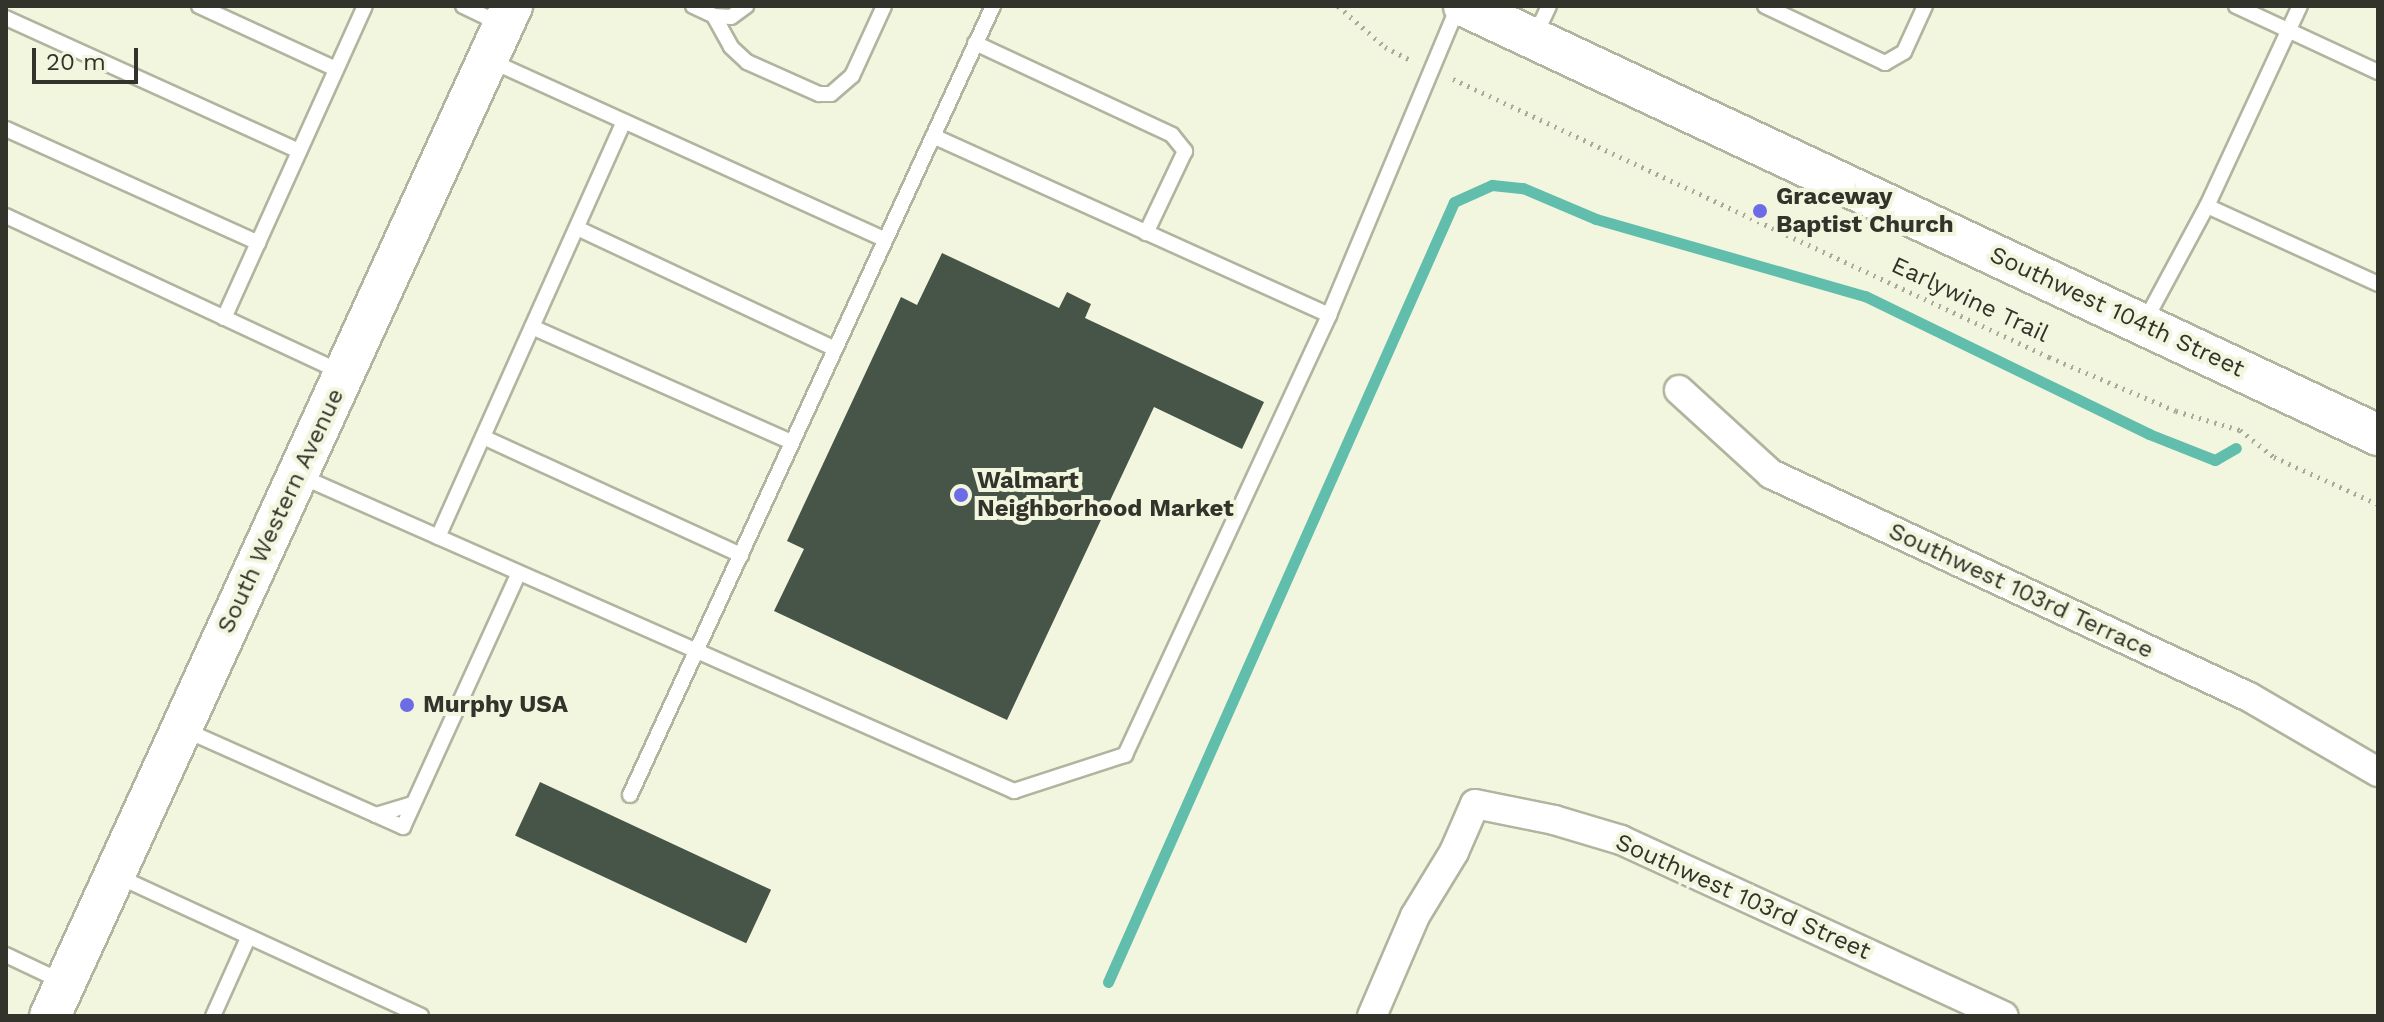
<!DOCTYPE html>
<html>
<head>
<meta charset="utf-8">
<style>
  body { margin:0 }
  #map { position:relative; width:2384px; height:1022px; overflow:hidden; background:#f3f6df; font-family:"Work Sans",sans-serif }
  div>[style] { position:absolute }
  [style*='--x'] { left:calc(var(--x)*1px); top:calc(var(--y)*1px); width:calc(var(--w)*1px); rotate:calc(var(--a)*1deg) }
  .stream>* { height:11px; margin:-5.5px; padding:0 5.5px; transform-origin:5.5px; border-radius:5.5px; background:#61bdac }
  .building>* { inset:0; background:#465547; transform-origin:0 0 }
  .path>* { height:5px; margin-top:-2.5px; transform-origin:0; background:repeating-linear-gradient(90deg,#a8ab99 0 2px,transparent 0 8px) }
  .roads { filter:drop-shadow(2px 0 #b1b49e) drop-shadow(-2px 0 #b1b49e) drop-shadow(0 2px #b1b49e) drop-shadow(0 -2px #b1b49e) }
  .service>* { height:14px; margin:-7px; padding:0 7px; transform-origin:7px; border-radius:7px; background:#fff }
  .minor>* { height:28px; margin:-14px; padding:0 14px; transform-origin:14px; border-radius:14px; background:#fff }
  .secondary>* { height:40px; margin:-20px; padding:0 20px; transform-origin:20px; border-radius:20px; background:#fff }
  .dots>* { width:22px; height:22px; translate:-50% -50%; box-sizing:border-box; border:4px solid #f3f6df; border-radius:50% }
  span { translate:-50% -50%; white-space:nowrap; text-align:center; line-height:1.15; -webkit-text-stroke:8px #f3f6df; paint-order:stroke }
  .poi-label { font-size:24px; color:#32332a; font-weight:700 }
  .left { translate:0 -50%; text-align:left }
  .street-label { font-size:24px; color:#32332a }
  .frame { position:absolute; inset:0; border:8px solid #32332a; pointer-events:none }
  .scale { position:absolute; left:32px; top:48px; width:106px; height:36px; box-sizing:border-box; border:4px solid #32332a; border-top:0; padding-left:10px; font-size:24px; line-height:28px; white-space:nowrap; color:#32332a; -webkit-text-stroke:6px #f3f6df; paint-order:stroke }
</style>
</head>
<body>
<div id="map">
  <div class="stream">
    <div style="--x:1108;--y:982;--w:853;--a:-66.08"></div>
    <div style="--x:1454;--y:202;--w:42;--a:-24.1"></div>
    <div style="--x:1492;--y:185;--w:31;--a:6"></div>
    <div style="--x:1523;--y:188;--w:79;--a:23"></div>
    <div style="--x:1596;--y:219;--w:280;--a:16"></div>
    <div style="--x:1865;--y:296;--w:316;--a:25.9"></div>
    <div style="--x:2149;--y:434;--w:71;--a:21.5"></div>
    <div style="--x:2215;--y:460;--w:24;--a:-30"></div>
  </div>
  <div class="building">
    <div style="clip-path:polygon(942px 253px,1059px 308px,1067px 292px,1091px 304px,1085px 318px,1264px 402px,1242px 449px,1154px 407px,1007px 720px,774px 611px,804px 549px,787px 541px,901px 297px,917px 305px)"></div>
    <div style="left:540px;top:782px;width:255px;height:59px;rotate:25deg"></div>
  </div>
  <div class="path">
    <div style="--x:1338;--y:6;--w:62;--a:41.1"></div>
    <div style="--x:1385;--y:47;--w:29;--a:27"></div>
    <div style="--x:1453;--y:79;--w:658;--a:25.01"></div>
    <div style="--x:2049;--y:357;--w:138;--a:23"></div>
    <div style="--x:2176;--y:411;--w:67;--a:16.5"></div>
    <div style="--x:2240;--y:430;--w:43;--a:38.5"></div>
    <div style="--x:2274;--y:457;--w:114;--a:24.3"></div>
  </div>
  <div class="roads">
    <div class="service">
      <div style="--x:199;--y:6;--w:151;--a:24.7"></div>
      <div style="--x:463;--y:6;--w:44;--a:25.4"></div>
      <div style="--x:693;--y:6;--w:23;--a:25"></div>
      <div style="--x:714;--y:16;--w:17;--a:3"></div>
      <div style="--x:731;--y:17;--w:19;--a:-36"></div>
      <div style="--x:1765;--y:6;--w:133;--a:25.4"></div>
      <div style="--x:1885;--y:63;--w:22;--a:-30"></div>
      <div style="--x:1904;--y:52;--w:51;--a:-65.5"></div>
      <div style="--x:2236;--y:6;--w:157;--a:24.9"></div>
      <div style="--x:714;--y:16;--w:35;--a:61"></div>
      <div style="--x:731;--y:47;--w:22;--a:43"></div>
      <div style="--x:747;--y:62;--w:79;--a:24"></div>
      <div style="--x:819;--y:94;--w:12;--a:0"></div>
      <div style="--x:831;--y:94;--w:28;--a:-41"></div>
      <div style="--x:852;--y:76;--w:77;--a:-65.4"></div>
      <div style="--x:6;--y:18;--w:322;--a:24.4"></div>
      <div style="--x:1534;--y:38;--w:35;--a:-65"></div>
      <div style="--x:975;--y:43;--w:217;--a:25"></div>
      <div style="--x:1172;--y:135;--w:21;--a:51"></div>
      <div style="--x:1185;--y:151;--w:91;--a:115.4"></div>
      <div style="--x:489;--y:60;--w:435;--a:24.4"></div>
      <div style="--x:6;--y:129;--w:277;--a:24.3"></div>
      <div style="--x:933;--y:136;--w:435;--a:24.3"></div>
      <div style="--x:2207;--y:206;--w:221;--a:-65.1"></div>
      <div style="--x:6;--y:216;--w:372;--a:25"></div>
      <div style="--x:577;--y:228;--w:285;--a:25.1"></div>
      <div style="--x:224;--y:318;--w:342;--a:-65.7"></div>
      <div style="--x:2145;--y:321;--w:131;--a:-61.7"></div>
      <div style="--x:2207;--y:206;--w:188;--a:24.5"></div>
      <div style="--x:532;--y:327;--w:284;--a:23.9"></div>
      <div style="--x:483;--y:437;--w:284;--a:24.6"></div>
      <div style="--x:298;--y:475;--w:783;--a:23.81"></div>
      <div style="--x:1014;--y:791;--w:117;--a:-18"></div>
      <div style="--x:1125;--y:755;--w:485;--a:-65.1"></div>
      <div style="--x:1329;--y:315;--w:335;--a:-67.3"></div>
      <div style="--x:438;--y:537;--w:455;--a:-65.9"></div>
      <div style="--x:183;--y:729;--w:241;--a:24"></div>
      <div style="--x:403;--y:827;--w:279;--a:-65.5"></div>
      <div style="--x:630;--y:795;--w:868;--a:-65.29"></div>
      <div style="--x:376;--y:815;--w:39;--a:-17"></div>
      <div style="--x:115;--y:875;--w:337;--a:24.7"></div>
      <div style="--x:6;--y:955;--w:61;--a:25.3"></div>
      <div style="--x:213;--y:1016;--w:85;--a:-65.8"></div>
    </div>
    <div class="minor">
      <div style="--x:1679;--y:390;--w:125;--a:42.4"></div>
      <div style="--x:1771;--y:474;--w:527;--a:25.01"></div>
      <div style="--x:2249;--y:697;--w:149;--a:30.2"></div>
      <div style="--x:1372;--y:1016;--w:109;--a:-66.7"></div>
      <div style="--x:1415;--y:916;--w:75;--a:-58.6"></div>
      <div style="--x:1454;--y:852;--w:52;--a:-66.4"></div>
      <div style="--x:1475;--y:804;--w:81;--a:11.4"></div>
      <div style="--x:1554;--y:820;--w:70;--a:16.6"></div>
      <div style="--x:1621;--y:840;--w:421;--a:24.7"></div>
    </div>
    <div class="secondary">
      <div style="--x:1464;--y:6;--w:1010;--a:25.14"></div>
      <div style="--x:50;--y:1016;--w:1111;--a:-65.42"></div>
    </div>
  </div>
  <div class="dots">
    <div style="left:1760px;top:211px;background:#6d6ce6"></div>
    <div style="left:961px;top:495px;background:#6d6ce6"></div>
    <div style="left:407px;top:705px;background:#6d6ce6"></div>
  </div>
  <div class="poi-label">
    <span class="left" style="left:1776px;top:211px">Graceway<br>Baptist Church</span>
    <span class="left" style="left:977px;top:495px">Walmart<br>Neighborhood Market</span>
    <span class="left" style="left:423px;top:705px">Murphy USA</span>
  </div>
  <div class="street-label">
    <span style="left:1970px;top:300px;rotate:25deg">Earlywine Trail</span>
    <span style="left:2117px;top:312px;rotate:25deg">Southwest 104th Street</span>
    <span style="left:281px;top:511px;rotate:-65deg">South Western Avenue</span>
    <span style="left:2021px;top:591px;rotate:25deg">Southwest 103rd Terrace</span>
    <span style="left:1743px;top:897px;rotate:24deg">Southwest 103rd Street</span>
  </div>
  <div class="frame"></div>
  <div class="scale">20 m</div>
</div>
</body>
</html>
